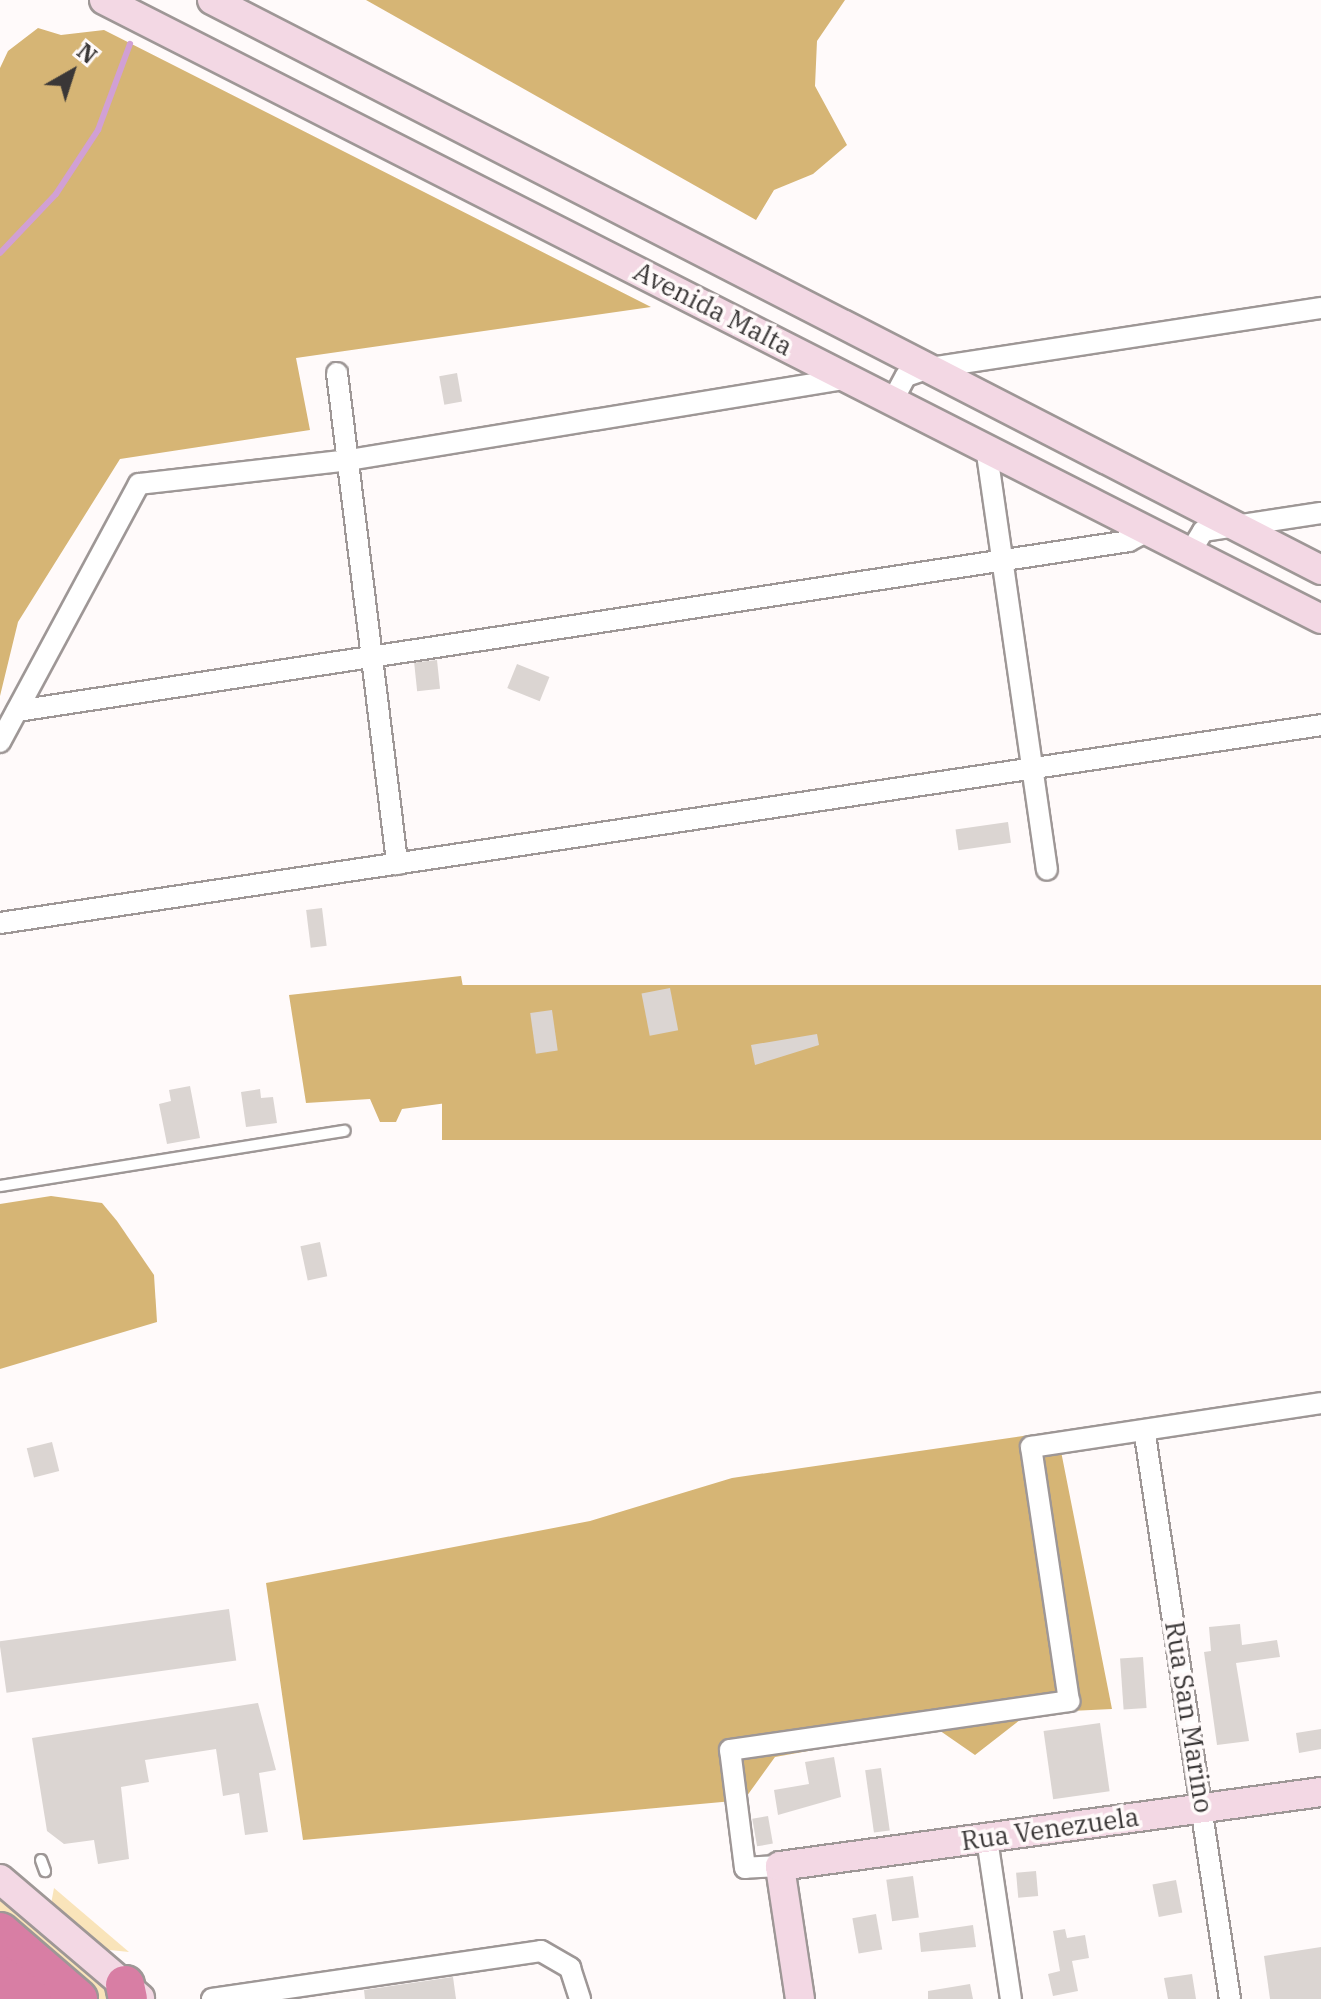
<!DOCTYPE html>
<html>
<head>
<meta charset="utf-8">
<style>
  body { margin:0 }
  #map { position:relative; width:1321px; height:1999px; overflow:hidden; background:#fffafa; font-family:"IBM Plex Serif",serif }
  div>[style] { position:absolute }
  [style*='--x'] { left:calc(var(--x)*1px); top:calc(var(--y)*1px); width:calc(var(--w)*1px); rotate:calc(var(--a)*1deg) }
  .green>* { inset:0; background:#f9e4ba }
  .forest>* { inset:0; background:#d6b575; transform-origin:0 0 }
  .stream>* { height:6px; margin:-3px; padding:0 3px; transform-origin:3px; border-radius:3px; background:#d1a0d4 }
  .building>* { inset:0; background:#dbd5d2; transform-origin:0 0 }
  .roads { filter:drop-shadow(2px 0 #9e9796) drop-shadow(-2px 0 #9e9796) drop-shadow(0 2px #9e9796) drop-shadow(0 -2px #9e9796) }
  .lane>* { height:10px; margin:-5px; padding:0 5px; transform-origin:5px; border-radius:5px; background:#fff }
  .street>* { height:20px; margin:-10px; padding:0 10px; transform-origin:10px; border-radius:10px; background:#fff }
  .secondary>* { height:28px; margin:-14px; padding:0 14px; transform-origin:14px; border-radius:14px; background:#f3d8e4 }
  .highway>* { height:38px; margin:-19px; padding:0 19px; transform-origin:19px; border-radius:19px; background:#d87ea4 }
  span { translate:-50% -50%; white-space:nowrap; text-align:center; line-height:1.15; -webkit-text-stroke:7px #fffafa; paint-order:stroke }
  .street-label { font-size:26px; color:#3a3737 }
  .north { position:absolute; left:32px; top:32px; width:80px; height:80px; -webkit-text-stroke:6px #fffafa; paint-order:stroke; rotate:39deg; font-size:22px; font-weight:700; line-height:32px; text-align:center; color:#3a3737 }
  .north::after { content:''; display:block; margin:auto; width:28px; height:36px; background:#3a3737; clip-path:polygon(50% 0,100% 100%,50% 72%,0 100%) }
</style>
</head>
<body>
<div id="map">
  <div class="green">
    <div style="clip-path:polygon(54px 1888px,129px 1952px,100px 1949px,51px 1904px)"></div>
    <div style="clip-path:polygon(0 1892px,110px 1984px,117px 1999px,91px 1999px,0 1921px)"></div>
  </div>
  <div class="forest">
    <div style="clip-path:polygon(366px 0,845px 0,817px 41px,815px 86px,847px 145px,813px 174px,774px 190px,756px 220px)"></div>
    <div style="clip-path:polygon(38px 28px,61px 35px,104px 30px,651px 307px,296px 358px,310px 430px,120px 459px,18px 622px,0 696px,0 68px,8px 51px)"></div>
    <div style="clip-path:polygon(461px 976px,477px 1064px,465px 1075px,462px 1101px,402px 1109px,396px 1122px,380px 1122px,370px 1099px,306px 1103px,289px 995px)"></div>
    <div style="left:1321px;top:985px;width:155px;height:879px;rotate:90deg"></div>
    <div style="clip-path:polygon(51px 1196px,102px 1203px,117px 1221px,154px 1275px,157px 1322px,0 1369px,0 1204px)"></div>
    <div style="clip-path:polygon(1057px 1431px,1112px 1709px,1029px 1713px,975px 1755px,936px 1728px,775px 1757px,744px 1800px,303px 1840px,266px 1583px,590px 1521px,732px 1478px)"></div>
  </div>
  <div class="stream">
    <div style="--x:0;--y:253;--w:81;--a:-46.5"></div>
    <div style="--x:56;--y:194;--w:77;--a:-56.7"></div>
    <div style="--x:98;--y:130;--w:92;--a:-69.6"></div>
  </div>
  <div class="building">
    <div style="left:457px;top:373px;width:29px;height:18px;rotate:80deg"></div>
    <div style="left:437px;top:660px;width:29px;height:23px;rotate:84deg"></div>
    <div style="left:517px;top:664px;width:35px;height:26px;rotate:22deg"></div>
    <div style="left:1008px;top:822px;width:21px;height:53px;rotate:82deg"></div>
    <div style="left:322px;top:908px;width:38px;height:16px;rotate:83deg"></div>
    <div style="left:670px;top:988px;width:43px;height:29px;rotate:79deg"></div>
    <div style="left:552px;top:1010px;width:41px;height:22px;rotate:82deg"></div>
    <div style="clip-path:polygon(817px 1034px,819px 1045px,755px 1065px,751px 1045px)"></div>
    <div style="clip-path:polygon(190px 1086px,200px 1138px,167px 1144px,159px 1104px,171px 1101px,169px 1090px)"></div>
    <div style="clip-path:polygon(260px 1089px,261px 1098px,273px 1097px,277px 1123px,246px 1127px,241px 1092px)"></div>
    <div style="left:320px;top:1242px;width:35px;height:20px;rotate:78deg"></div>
    <div style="left:52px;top:1442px;width:30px;height:26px;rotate:76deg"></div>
    <div style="left:229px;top:1609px;width:52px;height:232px;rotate:82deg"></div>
    <div style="clip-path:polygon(1240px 1624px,1242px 1645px,1277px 1640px,1280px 1657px,1236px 1663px,1249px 1741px,1217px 1745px,1204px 1652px,1211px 1651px,1209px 1627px)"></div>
    <div style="left:1143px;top:1657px;width:51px;height:23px;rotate:86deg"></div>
    <div style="clip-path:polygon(258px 1703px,276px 1770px,259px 1773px,268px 1832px,245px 1835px,239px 1793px,223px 1796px,216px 1749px,145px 1760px,149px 1782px,121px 1787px,129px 1859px,98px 1864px,94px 1840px,64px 1844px,47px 1831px,32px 1738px)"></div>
    <div style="left:1100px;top:1723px;width:69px;height:57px;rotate:82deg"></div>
    <div style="clip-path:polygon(1321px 1729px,1321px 1749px,1299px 1753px,1296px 1733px)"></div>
    <div style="clip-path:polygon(834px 1757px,841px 1797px,778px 1815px,774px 1790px,809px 1784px,805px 1762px)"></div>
    <div style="left:881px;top:1768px;width:63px;height:16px;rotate:82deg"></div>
    <div style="left:768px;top:1816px;width:28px;height:16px;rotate:80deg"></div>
    <div style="left:1036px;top:1871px;width:25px;height:20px;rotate:85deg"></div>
    <div style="left:913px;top:1876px;width:42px;height:27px;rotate:82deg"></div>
    <div style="left:1176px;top:1880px;width:33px;height:24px;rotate:79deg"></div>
    <div style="left:876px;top:1914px;width:36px;height:24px;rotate:80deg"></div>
    <div style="clip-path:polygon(973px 1925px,976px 1947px,921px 1952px,919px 1933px)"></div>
    <div style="clip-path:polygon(1065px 1929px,1067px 1938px,1085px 1935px,1089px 1958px,1072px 1961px,1078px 1991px,1053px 1996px,1048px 1974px,1060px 1971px,1053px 1931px)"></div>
    <div style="clip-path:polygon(1321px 1947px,1321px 1999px,1270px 1999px,1264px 1956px)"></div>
    <div style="clip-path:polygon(1192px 1974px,1196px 1999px,1168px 1999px,1164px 1978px)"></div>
    <div style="clip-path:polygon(453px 1977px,456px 1999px,365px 1999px,364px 1990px)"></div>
    <div style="clip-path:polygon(970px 1984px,973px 1999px,928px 1999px,928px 1991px)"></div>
  </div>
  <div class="roads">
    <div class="lane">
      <div style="--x:0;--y:1186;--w:349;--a:-9.1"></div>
      <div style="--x:41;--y:1860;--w:12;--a:70"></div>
    </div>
    <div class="street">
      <div style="--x:337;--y:373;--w:495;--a:83"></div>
      <div style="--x:893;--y:400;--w:27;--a:-62"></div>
      <div style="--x:906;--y:376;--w:24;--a:-19"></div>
      <div style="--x:929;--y:368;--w:397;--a:-8.7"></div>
      <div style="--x:986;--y:447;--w:427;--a:81.8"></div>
      <div style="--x:1191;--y:551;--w:23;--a:-59"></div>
      <div style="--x:1203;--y:531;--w:119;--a:-8.7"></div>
      <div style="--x:17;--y:711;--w:1125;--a:-8.69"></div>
      <div style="--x:1129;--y:541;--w:24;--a:-28"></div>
      <div style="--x:0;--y:742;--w:293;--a:-61.7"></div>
      <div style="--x:139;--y:484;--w:211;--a:-6.5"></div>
      <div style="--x:349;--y:460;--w:508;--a:-9.3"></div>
      <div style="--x:0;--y:923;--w:1336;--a:-8.52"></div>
      <div style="--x:1145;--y:1435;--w:570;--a:81.43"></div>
      <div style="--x:987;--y:1839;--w:162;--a:81.5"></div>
      <div style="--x:780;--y:1866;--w:35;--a:177"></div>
      <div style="--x:745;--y:1868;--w:119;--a:-97.2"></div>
      <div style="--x:730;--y:1750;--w:343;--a:-8.2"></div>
      <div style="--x:1069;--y:1701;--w:257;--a:-98.5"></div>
      <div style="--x:1031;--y:1447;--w:293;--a:-8.6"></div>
      <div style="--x:212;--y:1999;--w:332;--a:-8.3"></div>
      <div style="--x:541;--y:1951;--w:34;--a:30"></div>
      <div style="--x:570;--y:1968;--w:33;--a:72"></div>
    </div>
    <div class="secondary">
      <div style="--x:104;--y:0;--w:1365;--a:26.96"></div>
      <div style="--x:212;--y:0;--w:1247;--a:27.2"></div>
      <div style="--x:0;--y:1879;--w:184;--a:40.4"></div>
      <div style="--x:800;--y:1999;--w:134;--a:-98.6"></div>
      <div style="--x:780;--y:1866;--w:546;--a:-7.79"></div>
    </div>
    <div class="highway">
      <div style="--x:0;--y:1932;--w:103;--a:40.7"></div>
      <div style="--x:0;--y:1975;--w:40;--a:37"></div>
      <div style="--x:125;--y:1985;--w:14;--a:78"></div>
    </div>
  </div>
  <div class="street-label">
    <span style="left:713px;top:309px;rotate:27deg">Avenida Malta</span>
    <span style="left:1189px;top:1717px;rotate:81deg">Rua San Marino</span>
    <span style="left:1050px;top:1829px;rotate:-8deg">Rua Venezuela</span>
  </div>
  <div class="north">N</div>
</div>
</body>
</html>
